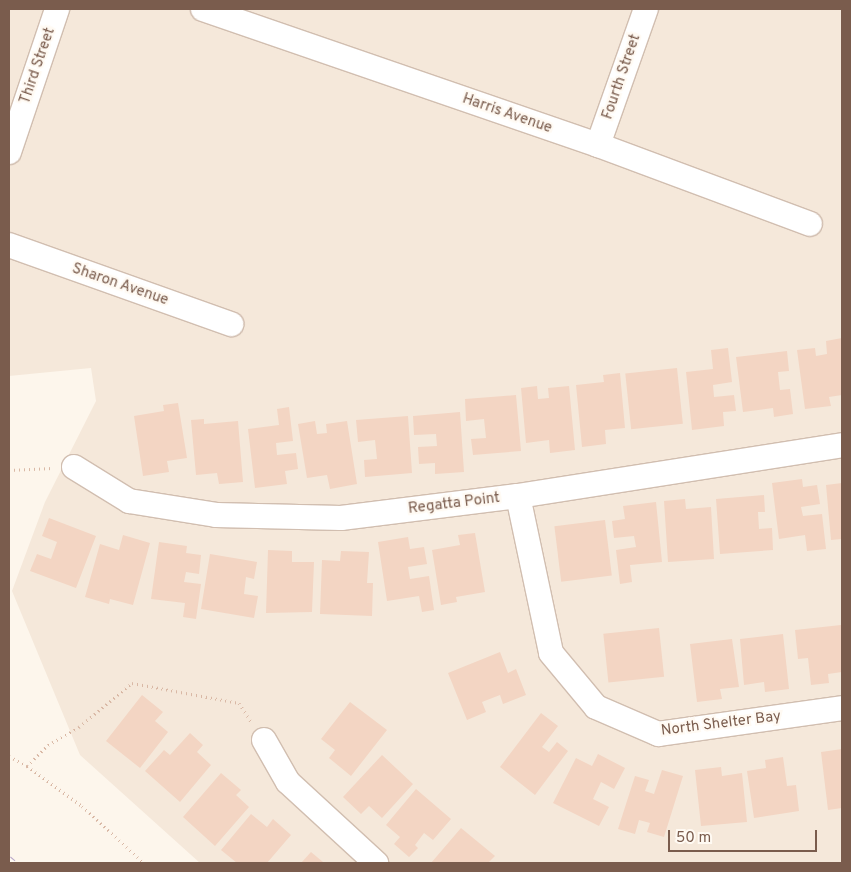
<!DOCTYPE html>
<html>
<head>
<meta charset="utf-8">
<style>
  body { margin:0 }
  #map { position:relative; width:851px; height:872px; overflow:hidden; background:#fdf6ec; font-family:Overpass,sans-serif }
  div>[style] { position:absolute }
  [style*='--x'] { left:calc(var(--x)*1px); top:calc(var(--y)*1px); width:calc(var(--w)*1px); rotate:calc(var(--a)*1deg) }
  .residential>* { inset:0; background:#f5e8da }
  .building>* { inset:0; background:#f3d5c3; transform-origin:0 0 }
  .path>* { height:3px; margin-top:-1.5px; transform-origin:0; background:repeating-linear-gradient(90deg,#d9b8a5 0 1px,transparent 0 5px) }
  .roads { filter:drop-shadow(1px 0 #d1beb0) drop-shadow(-1px 0 #d1beb0) drop-shadow(0 1px #d1beb0) drop-shadow(0 -1px #d1beb0) }
  .minor>* { height:24px; margin:-12px; padding:0 12px; transform-origin:12px; border-radius:12px; background:#fff }
  .rail>* { height:5.5px; margin-top:-2.75px; transform-origin:0; background:repeating-linear-gradient(90deg,#fffaf3 0 11px,#b9a8c9 0 22px); box-sizing:border-box; border-block:1px solid #b9a8c9 }
  span { translate:-50% -50%; white-space:nowrap; text-align:center; line-height:1.15; -webkit-text-stroke:4.5px #fffaf3; paint-order:stroke }
  .street-label { font-size:15px; color:#7a5c4d }
  .frame { position:absolute; inset:0; border:10px solid #7a5c4d; pointer-events:none }
  .scale { position:absolute; left:668px; top:830px; width:149px; height:22px; box-sizing:border-box; border:2px solid #7a5c4d; border-top:0; padding-left:6px; font-size:15px; line-height:18px; white-space:nowrap; color:#7a5c4d; -webkit-text-stroke:4px #fffaf3; paint-order:stroke }
</style>
</head>
<body>
<div id="map">
  <div class="residential">
    <div style="clip-path:polygon(9px 9px,842px 9px,842px 863px,200px 863px,80px 755px,12px 591px,45px 502px,96px 401px,91px 368px,9px 376px)"></div>
  </div>
  <div class="building">
    <div style="clip-path:polygon(842px 338px,842px 395px,829px 397px,831px 406px,805px 409px,797px 350px,815px 348px,816px 356px,827px 354px,826px 341px)"></div>
    <div style="clip-path:polygon(728px 348px,732px 382px,713px 385px,714px 397px,734px 395px,736px 411px,723px 412px,724px 426px,692px 430px,686px 372px,713px 369px,711px 350px)"></div>
    <div style="clip-path:polygon(787px 351px,789px 371px,778px 372px,780px 390px,790px 389px,793px 414px,774px 417px,773px 408px,743px 412px,736px 357px)"></div>
    <div style="left:677px;top:368px;width:56px;height:52px;rotate:84deg"></div>
    <div style="clip-path:polygon(620px 373px,625px 428px,605px 430px,606px 444px,582px 447px,576px 385px,604px 382px,603px 375px)"></div>
    <div style="clip-path:polygon(537px 386px,538px 399px,549px 398px,548px 388px,569px 386px,575px 450px,550px 453px,549px 440px,526px 443px,521px 388px)"></div>
    <div style="clip-path:polygon(516px 395px,521px 451px,473px 455px,471px 439px,486px 438px,484px 419px,466px 421px,465px 399px)"></div>
    <div style="clip-path:polygon(178px 403px,187px 458px,167px 461px,169px 472px,143px 476px,134px 416px,164px 411px,163px 405px)"></div>
    <div style="clip-path:polygon(289px 407px,293px 441px,276px 443px,277px 455px,296px 453px,298px 469px,285px 471px,287px 484px,255px 488px,248px 429px,279px 425px,277px 409px)"></div>
    <div style="clip-path:polygon(460px 412px,464px 472px,435px 474px,435px 463px,419px 464px,418px 447px,437px 446px,436px 434px,414px 435px,413px 416px)"></div>
    <div style="clip-path:polygon(408px 416px,412px 473px,365px 477px,364px 460px,377px 459px,375px 440px,358px 442px,356px 420px)"></div>
    <div style="clip-path:polygon(204px 419px,204px 424px,238px 421px,243px 482px,219px 484px,217px 473px,196px 475px,191px 420px)"></div>
    <div style="clip-path:polygon(315px 421px,317px 434px,327px 433px,326px 424px,347px 421px,357px 484px,330px 489px,327px 475px,307px 478px,298px 424px)"></div>
    <div style="clip-path:polygon(802px 479px,803px 487px,817px 485px,820px 504px,801px 507px,803px 516px,822px 514px,826px 549px,807px 551px,805px 535px,779px 539px,772px 483px)"></div>
    <div style="clip-path:polygon(842px 483px,842px 539px,831px 540px,826px 485px)"></div>
    <div style="clip-path:polygon(764px 495px,765px 512px,758px 512px,759px 529px,772px 528px,773px 550px,720px 554px,716px 499px)"></div>
    <div style="clip-path:polygon(685px 499px,686px 509px,711px 507px,714px 559px,668px 562px,664px 501px)"></div>
    <div style="clip-path:polygon(656px 502px,662px 562px,630px 565px,632px 582px,620px 584px,616px 550px,636px 547px,634px 536px,614px 538px,612px 521px,625px 519px,623px 506px)"></div>
    <div style="clip-path:polygon(49px 518px,96px 536px,76px 588px,30px 571px,37px 554px,51px 559px,57px 542px,42px 536px)"></div>
    <div style="left:605px;top:520px;width:56px;height:51px;rotate:83deg"></div>
    <div style="clip-path:polygon(475px 533px,485px 592px,456px 597px,457px 602px,441px 605px,432px 550px,460px 545px,458px 535px)"></div>
    <div style="clip-path:polygon(123px 535px,150px 543px,133px 605px,110px 599px,109px 604px,85px 597px,100px 544px,119px 550px)"></div>
    <div style="clip-path:polygon(408px 537px,410px 549px,424px 547px,427px 564px,408px 567px,410px 579px,429px 576px,434px 610px,422px 612px,419px 596px,387px 601px,378px 542px)"></div>
    <div style="clip-path:polygon(159px 542px,187px 546px,186px 553px,201px 555px,199px 574px,186px 572px,184px 582px,201px 584px,196px 619px,183px 617px,185px 603px,151px 599px)"></div>
    <div style="clip-path:polygon(268px 550px,292px 551px,292px 562px,314px 562px,312px 612px,266px 613px)"></div>
    <div style="clip-path:polygon(341px 551px,369px 552px,367px 583px,373px 583px,372px 616px,320px 614px,322px 560px,340px 561px)"></div>
    <div style="clip-path:polygon(210px 554px,257px 562px,254px 579px,246px 577px,244px 594px,258px 596px,254px 618px,201px 609px)"></div>
    <div style="clip-path:polygon(841px 625px,842px 672px,828px 674px,829px 683px,811px 685px,808px 658px,798px 659px,795px 630px)"></div>
    <div style="left:659px;top:628px;width:49px;height:56px;rotate:84deg"></div>
    <div style="clip-path:polygon(783px 634px,789px 689px,765px 692px,764px 682px,744px 685px,740px 639px)"></div>
    <div style="clip-path:polygon(732px 639px,739px 687px,720px 689px,722px 699px,697px 702px,690px 644px)"></div>
    <div style="clip-path:polygon(500px 652px,508px 673px,516px 669px,526px 695px,503px 704px,500px 695px,482px 702px,486px 712px,467px 720px,448px 673px)"></div>
    <div style="clip-path:polygon(142px 695px,163px 712px,155px 721px,168px 732px,140px 768px,106px 741px)"></div>
    <div style="clip-path:polygon(350px 702px,387px 730px,351px 776px,329px 758px,335px 750px,321px 739px)"></div>
    <div style="clip-path:polygon(541px 713px,558px 726px,542px 747px,549px 752px,557px 742px,568px 751px,535px 795px,500px 767px)"></div>
    <div style="clip-path:polygon(190px 733px,203px 745px,197px 752px,211px 765px,180px 802px,145px 771px,164px 750px,170px 755px)"></div>
    <div style="clip-path:polygon(842px 749px,842px 808px,828px 810px,821px 752px)"></div>
    <div style="clip-path:polygon(598px 754px,625px 768px,614px 789px,601px 782px,593px 799px,609px 807px,599px 826px,553px 803px,576px 758px,592px 766px)"></div>
    <div style="clip-path:polygon(382px 755px,413px 784px,382px 818px,369px 806px,361px 814px,343px 797px)"></div>
    <div style="clip-path:polygon(783px 757px,787px 786px,796px 785px,799px 811px,754px 818px,747px 771px,766px 768px,765px 760px)"></div>
    <div style="clip-path:polygon(721px 767px,722px 776px,742px 773px,747px 822px,701px 826px,695px 770px)"></div>
    <div style="clip-path:polygon(662px 770px,683px 776px,664px 837px,647px 832px,650px 823px,639px 820px,635px 834px,618px 829px,635px 776px,649px 780px,645px 791px,654px 794px)"></div>
    <div style="clip-path:polygon(221px 773px,241px 790px,236px 795px,249px 807px,215px 846px,183px 817px)"></div>
    <div style="clip-path:polygon(416px 789px,451px 819px,433px 840px,424px 833px,415px 845px,418px 848px,409px 857px,394px 844px,400px 837px,386px 825px)"></div>
    <div style="clip-path:polygon(251px 814px,267px 827px,273px 819px,291px 835px,267px 863px,237px 863px,221px 850px)"></div>
    <div style="clip-path:polygon(461px 828px,495px 856px,488px 863px,431px 863px)"></div>
    <div style="clip-path:polygon(311px 852px,323px 862px,322px 863px,301px 863px)"></div>
  </div>
  <div class="path">
    <div style="--x:9;--y:470;--w:44;--a:-2.6"></div>
    <div style="--x:9;--y:756;--w:21;--a:29"></div>
    <div style="--x:27;--y:766;--w:68;--a:36"></div>
    <div style="--x:82;--y:806;--w:84;--a:42.6"></div>
    <div style="--x:27;--y:766;--w:30;--a:-45"></div>
    <div style="--x:48;--y:745;--w:36;--a:-30"></div>
    <div style="--x:79;--y:727;--w:69;--a:-39.7"></div>
    <div style="--x:132;--y:683;--w:109;--a:10.6"></div>
    <div style="--x:239;--y:703;--w:24;--a:57"></div>
  </div>
  <div class="roads">
    <div class="minor">
      <div style="--x:203;--y:9;--w:418;--a:19"></div>
      <div style="--x:598;--y:145;--w:226;--a:20.4"></div>
      <div style="--x:598;--y:145;--w:144;--a:-70.6"></div>
      <div style="--x:9;--y:152;--w:151;--a:-71.4"></div>
      <div style="--x:9;--y:245;--w:236;--a:19.6"></div>
      <div style="--x:74;--y:467;--w:65;--a:31.7"></div>
      <div style="--x:129;--y:501;--w:88;--a:9.1"></div>
      <div style="--x:216;--y:515;--w:125;--a:1.4"></div>
      <div style="--x:341;--y:518;--w:178;--a:-7.1"></div>
      <div style="--x:518;--y:496;--w:328;--a:-8.9"></div>
      <div style="--x:518;--y:496;--w:160;--a:78.1"></div>
      <div style="--x:551;--y:653;--w:70;--a:50.2"></div>
      <div style="--x:596;--y:707;--w:68;--a:23.5"></div>
      <div style="--x:658;--y:734;--w:186;--a:-8"></div>
      <div style="--x:264;--y:740;--w:48;--a:60.3"></div>
      <div style="--x:288;--y:782;--w:120;--a:42.6"></div>
    </div>
  </div>
  <div class="rail">
    <div style="--x:9;--y:859;--w:6;--a:39"></div>
  </div>
  <div class="street-label">
    <span style="left:38px;top:66px;rotate:-71deg">Third Street</span>
    <span style="left:622px;top:77px;rotate:-71deg">Fourth Street</span>
    <span style="left:507px;top:114px;rotate:19deg">Harris Avenue</span>
    <span style="left:120px;top:285px;rotate:19deg">Sharon Avenue</span>
    <span style="left:454px;top:504px;rotate:-7deg">Regatta Point</span>
    <span style="left:721px;top:724px;rotate:-7deg">North Shelter Bay</span>
  </div>
  <div class="frame"></div>
  <div class="scale">50 m</div>
</div>
</body>
</html>
